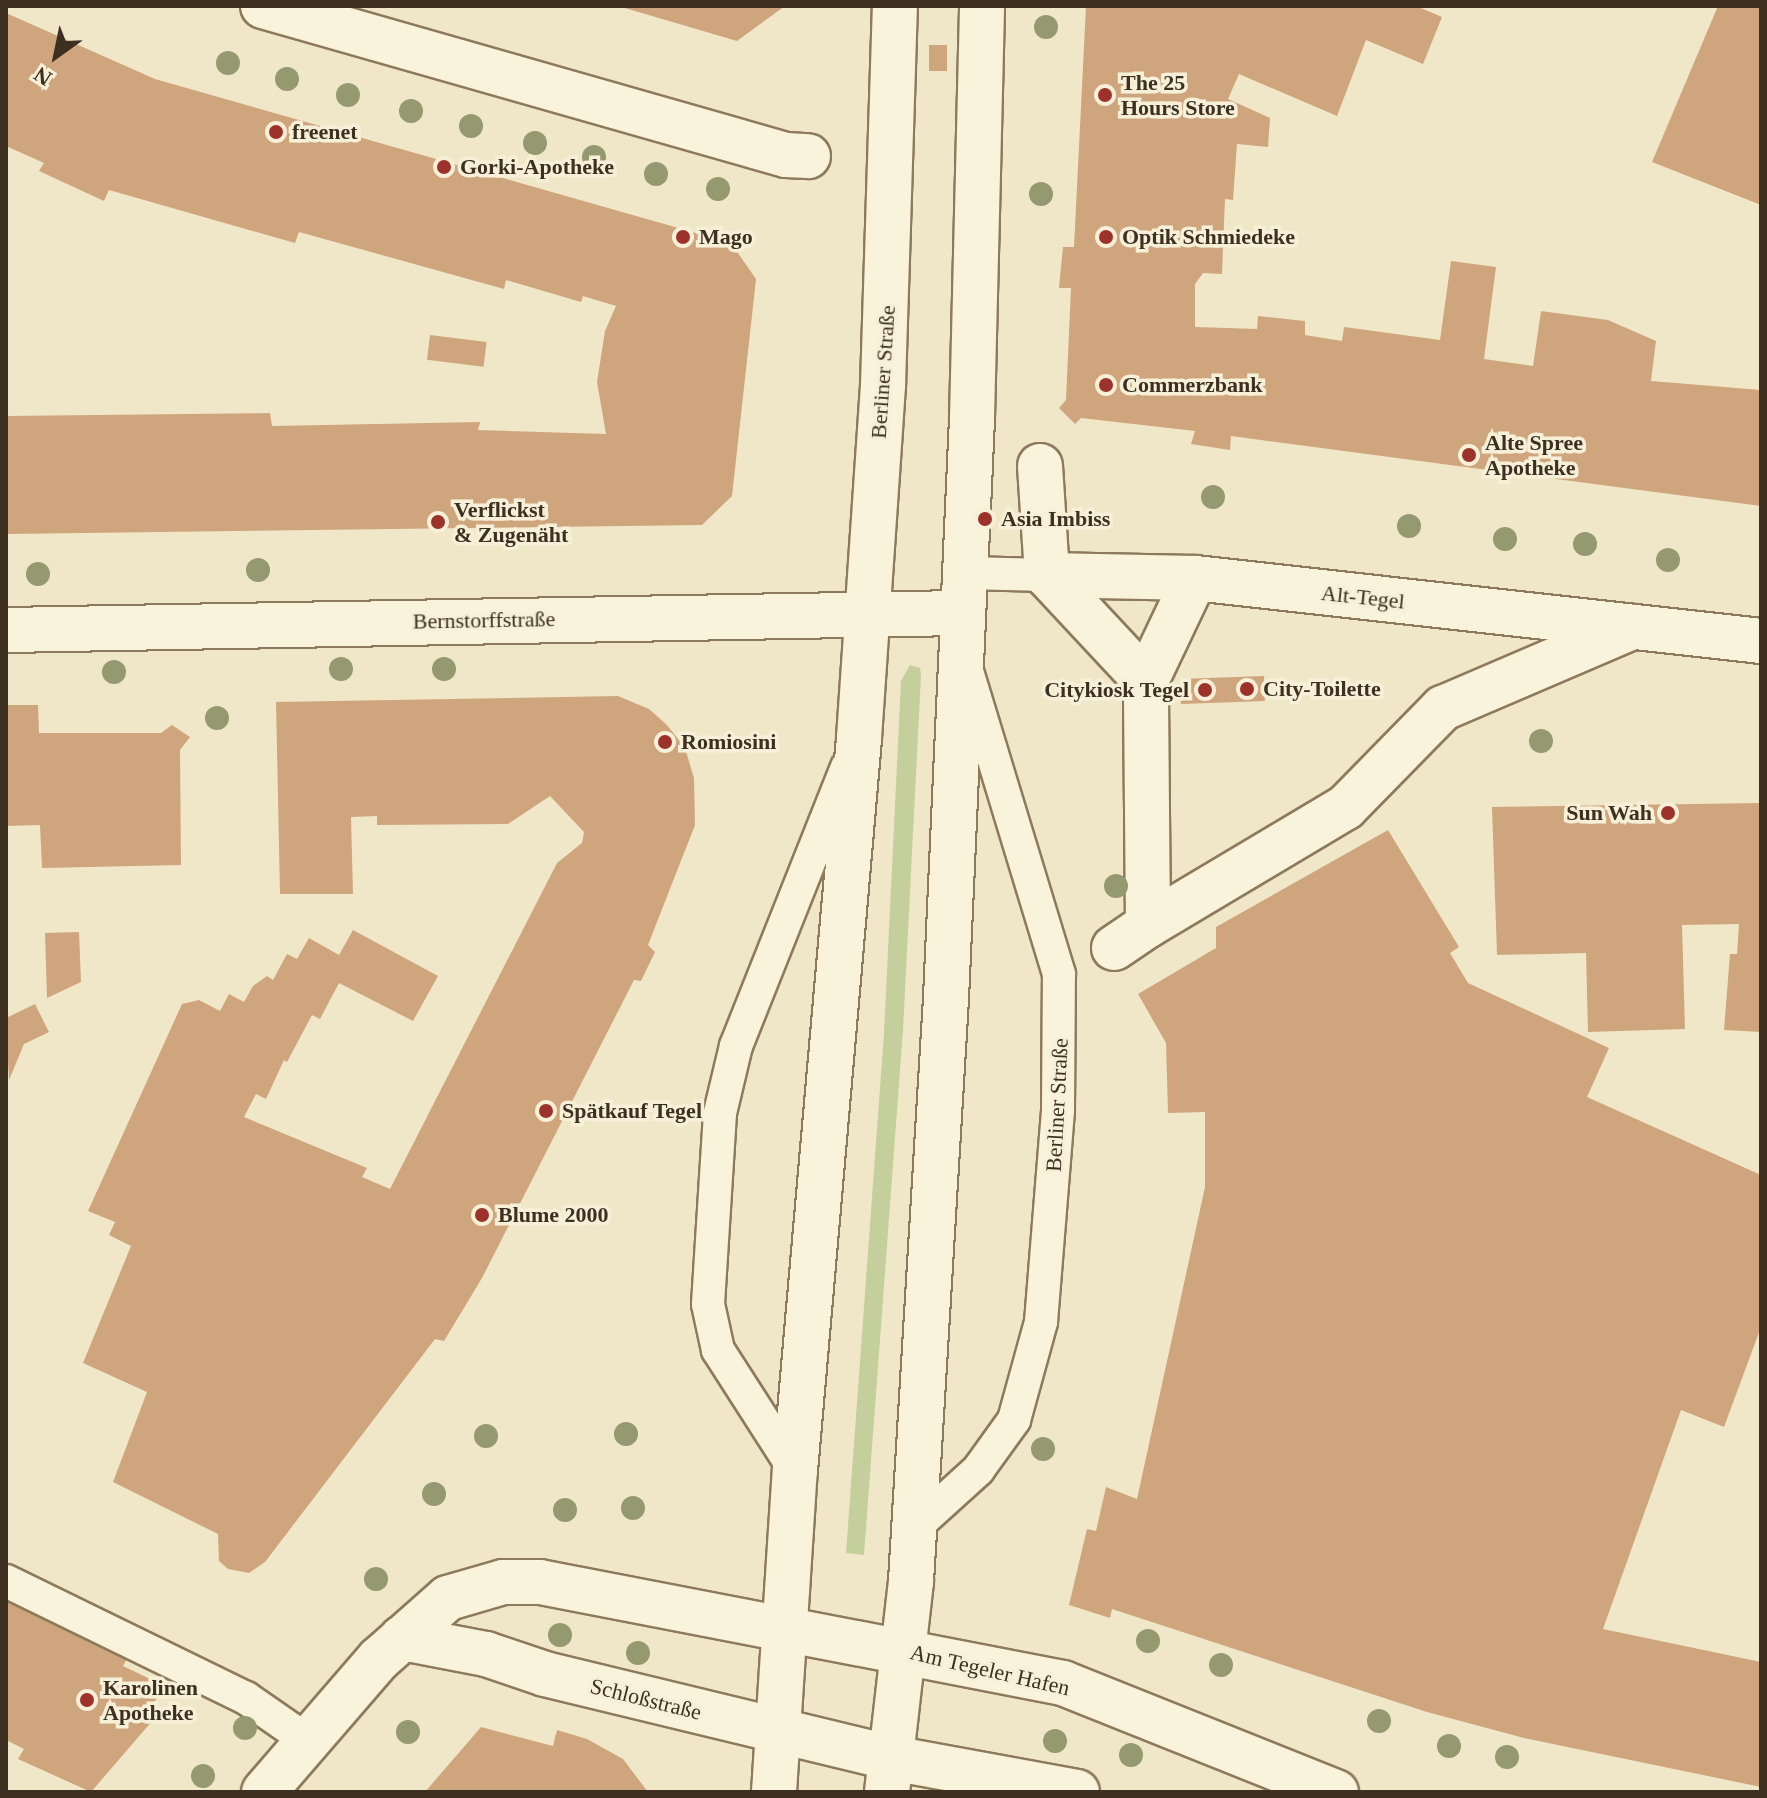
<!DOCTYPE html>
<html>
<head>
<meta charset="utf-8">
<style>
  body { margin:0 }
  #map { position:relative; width:1767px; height:1798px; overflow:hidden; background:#f0e7c8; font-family:"Times New Roman",serif }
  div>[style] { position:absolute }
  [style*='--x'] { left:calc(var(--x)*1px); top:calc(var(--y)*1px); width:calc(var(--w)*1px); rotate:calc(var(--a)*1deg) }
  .green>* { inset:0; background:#c5cf9b }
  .building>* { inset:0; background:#cfa57d; transform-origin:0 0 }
  .roads { filter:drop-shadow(2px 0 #8d7a5c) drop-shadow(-2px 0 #8d7a5c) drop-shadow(0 2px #8d7a5c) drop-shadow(0 -2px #8d7a5c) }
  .service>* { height:32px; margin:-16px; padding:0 16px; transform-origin:16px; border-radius:16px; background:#faf3dc }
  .pedestrian>* { height:44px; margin:-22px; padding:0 22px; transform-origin:22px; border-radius:22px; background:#faf3dc }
  .minor>* { height:44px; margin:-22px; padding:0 22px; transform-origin:22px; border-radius:22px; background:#faf3dc }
  .secondary>* { height:44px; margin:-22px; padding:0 22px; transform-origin:22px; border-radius:22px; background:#faf3dc }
  .trees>* { width:24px; height:24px; margin:-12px; border-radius:50%; background:#94996f }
  .dots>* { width:22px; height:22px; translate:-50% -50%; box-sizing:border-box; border:4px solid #f7f0d8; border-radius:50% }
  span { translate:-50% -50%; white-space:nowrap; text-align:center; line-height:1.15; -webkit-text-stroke:7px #f7f0d8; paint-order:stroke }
  .poi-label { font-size:22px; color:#3d3020; font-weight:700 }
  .left { translate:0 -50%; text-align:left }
  .right { translate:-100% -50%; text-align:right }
  .street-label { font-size:22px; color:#3d3020 }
  .frame { position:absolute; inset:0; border:8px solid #3d3020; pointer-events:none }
  .north { position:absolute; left:16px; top:16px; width:80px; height:80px; -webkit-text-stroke:6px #f7f0d8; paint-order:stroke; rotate:213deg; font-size:22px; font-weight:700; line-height:32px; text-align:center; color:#3d3020 }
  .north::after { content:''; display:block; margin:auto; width:28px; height:36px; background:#3d3020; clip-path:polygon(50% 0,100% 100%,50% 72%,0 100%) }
</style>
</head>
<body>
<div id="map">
  <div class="green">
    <div style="clip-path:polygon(910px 665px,920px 668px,921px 676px,903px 1030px,864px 1555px,846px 1553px,884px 1033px,901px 681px)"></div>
  </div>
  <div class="building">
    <div style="clip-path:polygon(618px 6px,785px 6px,737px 41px)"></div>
    <div style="clip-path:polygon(1086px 6px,1416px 6px,1442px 17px,1423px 64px,1366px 40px,1337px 116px,1239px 74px,1228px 99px,1270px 118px,1268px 147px,1237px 144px,1233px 200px,1225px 199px,1222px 274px,1203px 273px,1195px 284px,1195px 327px,1257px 329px,1258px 316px,1305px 321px,1305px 335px,1342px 341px,1344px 327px,1440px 340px,1451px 261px,1496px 267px,1484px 359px,1533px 366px,1541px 311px,1608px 320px,1656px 341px,1651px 381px,1761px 390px,1761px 506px,1231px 436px,1230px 450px,1191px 444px,1195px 431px,1081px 418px,1075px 424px,1059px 408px,1066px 400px,1071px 288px,1059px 288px,1063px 247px,1074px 247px)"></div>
    <div style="clip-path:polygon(1718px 6px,1761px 6px,1761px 205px,1652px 162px)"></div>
    <div style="clip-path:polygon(6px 13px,155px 79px,731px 243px,756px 279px,732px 496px,702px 525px,6px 534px,6px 416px,270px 413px,272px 426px,480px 422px,478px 430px,606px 434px,597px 382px,605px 331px,616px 306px,583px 296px,581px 302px,506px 280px,504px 289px,299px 232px,295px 243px,109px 190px,104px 201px,39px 171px,44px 163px,6px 146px)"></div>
    <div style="left:929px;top:45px;width:18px;height:26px"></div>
    <div style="left:430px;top:335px;width:57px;height:25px;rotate:7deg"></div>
    <div style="left:1264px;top:676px;width:25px;height:84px;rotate:88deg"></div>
    <div style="clip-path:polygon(618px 696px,649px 709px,667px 725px,685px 748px,694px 778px,695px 825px,648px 945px,655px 952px,641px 981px,634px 980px,482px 1278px,444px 1341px,435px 1339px,265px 1562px,249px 1573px,228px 1569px,219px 1561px,218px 1534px,113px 1482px,147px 1392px,83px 1363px,131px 1246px,109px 1235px,115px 1222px,88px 1211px,182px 1004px,199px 1000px,220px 1011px,229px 994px,244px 1002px,253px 986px,267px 976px,273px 980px,287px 954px,297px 959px,309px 938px,339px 955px,353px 930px,438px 976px,413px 1021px,339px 983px,320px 1019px,312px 1015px,287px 1062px,284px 1060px,266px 1099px,256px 1094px,244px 1117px,367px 1168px,362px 1177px,390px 1189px,557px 863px,582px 843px,584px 832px,550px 796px,508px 824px,377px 825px,377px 816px,351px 817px,353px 894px,280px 894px,276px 702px)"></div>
    <div style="clip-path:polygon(6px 705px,38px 705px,39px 733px,161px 733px,172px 725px,190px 737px,180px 750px,181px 865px,42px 868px,40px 825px,6px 826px)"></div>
    <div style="clip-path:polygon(1761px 803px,1761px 1032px,1724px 1030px,1730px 954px,1737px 954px,1739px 924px,1682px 925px,1685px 1029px,1588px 1032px,1586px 953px,1497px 955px,1492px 807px)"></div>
    <div style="clip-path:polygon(1388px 830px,1459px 947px,1450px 953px,1468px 983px,1609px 1048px,1587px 1097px,1761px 1175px,1761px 1327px,1724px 1427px,1681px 1410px,1603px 1629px,1761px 1662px,1761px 1787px,1524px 1738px,1427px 1712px,1112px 1609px,1110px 1618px,1069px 1605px,1087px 1529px,1096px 1531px,1106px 1487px,1137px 1499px,1205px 1187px,1205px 1112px,1168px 1113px,1166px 1043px,1138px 994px,1216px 948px,1216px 927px)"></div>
    <div style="clip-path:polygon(79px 932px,81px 982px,47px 998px,45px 933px)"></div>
    <div style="clip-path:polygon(35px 1004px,49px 1032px,24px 1044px,9px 1080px,6px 1018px)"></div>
    <div style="clip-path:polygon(6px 1598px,128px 1657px,123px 1666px,167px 1687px,143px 1715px,153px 1720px,91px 1792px,18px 1759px,24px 1749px,6px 1740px)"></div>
    <div style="clip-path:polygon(481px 1727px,553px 1746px,557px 1730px,587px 1739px,623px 1759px,648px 1792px,425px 1792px)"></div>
  </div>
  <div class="roads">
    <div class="service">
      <div style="--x:965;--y:573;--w:82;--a:1.4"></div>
      <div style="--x:795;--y:1470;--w:143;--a:-122.7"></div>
      <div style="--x:718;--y:1350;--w:47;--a:-102.3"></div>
      <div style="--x:708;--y:1304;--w:191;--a:-86.4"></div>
      <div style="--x:720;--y:1113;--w:69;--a:-76.6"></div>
      <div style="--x:736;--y:1046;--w:300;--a:-68.3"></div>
      <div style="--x:913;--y:1529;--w:88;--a:-42.2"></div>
      <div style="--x:978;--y:1470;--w:62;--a:-54.2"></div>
      <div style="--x:1014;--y:1420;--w:102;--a:-74.6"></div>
      <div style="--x:1041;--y:1322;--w:213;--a:-85.4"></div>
      <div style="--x:1058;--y:1110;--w:136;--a:-89.6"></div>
      <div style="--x:1059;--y:974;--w:313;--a:-106.9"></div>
      <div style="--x:6;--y:1581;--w:267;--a:26"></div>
      <div style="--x:246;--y:1698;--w:75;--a:34.7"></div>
    </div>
    <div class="pedestrian">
      <div style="--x:263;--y:6;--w:544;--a:15.9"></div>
      <div style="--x:786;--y:155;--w:22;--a:3"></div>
      <div style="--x:1040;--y:466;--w:109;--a:86.3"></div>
      <div style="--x:1047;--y:575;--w:145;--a:47"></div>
      <div style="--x:1047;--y:575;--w:148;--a:1.2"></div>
      <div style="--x:1195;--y:578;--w:569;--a:6.35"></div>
      <div style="--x:1148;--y:925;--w:230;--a:-30.8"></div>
      <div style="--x:1346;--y:807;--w:139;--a:-45.6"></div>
      <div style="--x:1443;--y:708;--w:206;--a:-23.2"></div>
      <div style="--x:1114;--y:948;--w:41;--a:-34.1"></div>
      <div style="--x:1148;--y:925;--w:244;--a:-90.5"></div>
      <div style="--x:1146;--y:681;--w:114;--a:-64.6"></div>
    </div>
    <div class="minor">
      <div style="--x:402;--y:1638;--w:86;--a:10.8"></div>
      <div style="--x:486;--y:1654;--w:62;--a:18.7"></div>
      <div style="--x:545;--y:1674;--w:357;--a:13.6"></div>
      <div style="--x:892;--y:1758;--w:188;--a:10.4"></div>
      <div style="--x:264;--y:1792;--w:176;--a:-49.2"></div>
      <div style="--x:379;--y:1659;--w:92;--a:-41.5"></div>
      <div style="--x:448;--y:1598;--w:57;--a:-16.2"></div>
      <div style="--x:503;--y:1582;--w:37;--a:0"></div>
      <div style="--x:540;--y:1582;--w:533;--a:10.93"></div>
      <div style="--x:1063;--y:1683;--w:294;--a:21.8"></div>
    </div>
    <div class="secondary">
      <div style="--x:6;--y:630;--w:955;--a:-1.02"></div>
      <div style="--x:774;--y:1792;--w:323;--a:-86.3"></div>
      <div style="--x:795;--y:1470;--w:735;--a:-85"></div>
      <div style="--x:859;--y:738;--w:354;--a:-86.1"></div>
      <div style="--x:883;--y:385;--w:379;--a:-88.2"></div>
      <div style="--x:887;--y:1792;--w:212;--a:-83.5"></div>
      <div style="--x:911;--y:1581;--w:584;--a:-86.56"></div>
      <div style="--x:946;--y:998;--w:581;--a:-87.43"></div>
      <div style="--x:972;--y:418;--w:412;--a:-88.6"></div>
    </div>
  </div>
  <div class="trees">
    <div style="left:1046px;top:27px"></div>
    <div style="left:228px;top:63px"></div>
    <div style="left:287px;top:79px"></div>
    <div style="left:348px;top:95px"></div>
    <div style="left:411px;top:111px"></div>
    <div style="left:471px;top:126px"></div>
    <div style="left:535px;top:143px"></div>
    <div style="left:594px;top:157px"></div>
    <div style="left:656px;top:174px"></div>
    <div style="left:718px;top:189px"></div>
    <div style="left:1041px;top:194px"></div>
    <div style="left:1213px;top:497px"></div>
    <div style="left:1409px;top:526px"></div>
    <div style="left:1505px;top:539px"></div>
    <div style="left:1585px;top:544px"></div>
    <div style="left:1668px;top:560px"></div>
    <div style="left:258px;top:570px"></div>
    <div style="left:38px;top:574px"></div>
    <div style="left:341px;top:669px"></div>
    <div style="left:444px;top:669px"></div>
    <div style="left:114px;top:672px"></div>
    <div style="left:217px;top:718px"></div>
    <div style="left:1541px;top:741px"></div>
    <div style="left:1116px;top:886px"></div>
    <div style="left:626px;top:1434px"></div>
    <div style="left:486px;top:1436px"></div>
    <div style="left:1043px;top:1449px"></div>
    <div style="left:434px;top:1494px"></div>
    <div style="left:633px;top:1508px"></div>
    <div style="left:565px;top:1510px"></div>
    <div style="left:376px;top:1579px"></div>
    <div style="left:560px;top:1635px"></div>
    <div style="left:1148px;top:1641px"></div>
    <div style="left:638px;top:1653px"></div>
    <div style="left:1221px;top:1665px"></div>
    <div style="left:1379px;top:1721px"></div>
    <div style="left:245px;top:1728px"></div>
    <div style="left:408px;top:1732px"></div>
    <div style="left:1055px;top:1741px"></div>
    <div style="left:1449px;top:1746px"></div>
    <div style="left:1131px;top:1755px"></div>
    <div style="left:1507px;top:1757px"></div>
    <div style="left:203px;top:1776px"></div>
  </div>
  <div class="dots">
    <div style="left:1105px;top:95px;background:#9d322b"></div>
    <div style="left:276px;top:132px;background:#9d322b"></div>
    <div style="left:444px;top:167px;background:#9d322b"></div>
    <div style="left:683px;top:237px;background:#9d322b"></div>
    <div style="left:1106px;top:237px;background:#9d322b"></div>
    <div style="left:1106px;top:385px;background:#9d322b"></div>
    <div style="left:1469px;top:455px;background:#9d322b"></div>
    <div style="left:985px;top:519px;background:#9d322b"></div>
    <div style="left:438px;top:522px;background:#9d322b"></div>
    <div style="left:1247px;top:689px;background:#9d322b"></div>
    <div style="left:1205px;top:690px;background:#9d322b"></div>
    <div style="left:665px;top:742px;background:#9d322b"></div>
    <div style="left:1668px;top:813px;background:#9d322b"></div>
    <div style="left:546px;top:1111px;background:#9d322b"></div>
    <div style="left:482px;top:1215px;background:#9d322b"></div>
    <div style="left:87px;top:1700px;background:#9d322b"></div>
  </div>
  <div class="poi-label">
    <span class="left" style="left:1121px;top:95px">The 25<br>Hours Store</span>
    <span class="left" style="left:292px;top:132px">freenet</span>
    <span class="left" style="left:460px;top:167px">Gorki-Apotheke</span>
    <span class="left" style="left:699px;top:237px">Mago</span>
    <span class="left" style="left:1122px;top:237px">Optik Schmiedeke</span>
    <span class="left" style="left:1122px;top:385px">Commerzbank</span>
    <span class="left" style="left:1485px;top:455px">Alte Spree<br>Apotheke</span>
    <span class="left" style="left:454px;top:522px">Verflickst<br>&amp; Zugenäht</span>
    <span class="left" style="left:1001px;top:519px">Asia Imbiss</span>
    <span class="left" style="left:1263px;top:689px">City-Toilette</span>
    <span class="right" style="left:1189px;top:690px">Citykiosk Tegel</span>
    <span class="left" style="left:681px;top:742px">Romiosini</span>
    <span class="right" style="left:1652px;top:813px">Sun Wah</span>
    <span class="left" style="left:562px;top:1111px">Spätkauf Tegel</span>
    <span class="left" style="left:498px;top:1215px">Blume 2000</span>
    <span class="left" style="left:103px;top:1700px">Karolinen<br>Apotheke</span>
  </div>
  <div class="street-label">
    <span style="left:883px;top:372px;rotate:-86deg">Berliner Straße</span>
    <span style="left:1363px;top:597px;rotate:6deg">Alt-Tegel</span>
    <span style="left:484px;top:620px;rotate:-1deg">Bernstorffstraße</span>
    <span style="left:1057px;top:1105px;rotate:-87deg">Berliner Straße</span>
    <span style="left:990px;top:1670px;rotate:13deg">Am Tegeler Hafen</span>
    <span style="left:646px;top:1699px;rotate:14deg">Schloßstraße</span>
  </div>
  <div class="frame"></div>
  <div class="north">N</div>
</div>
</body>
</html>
